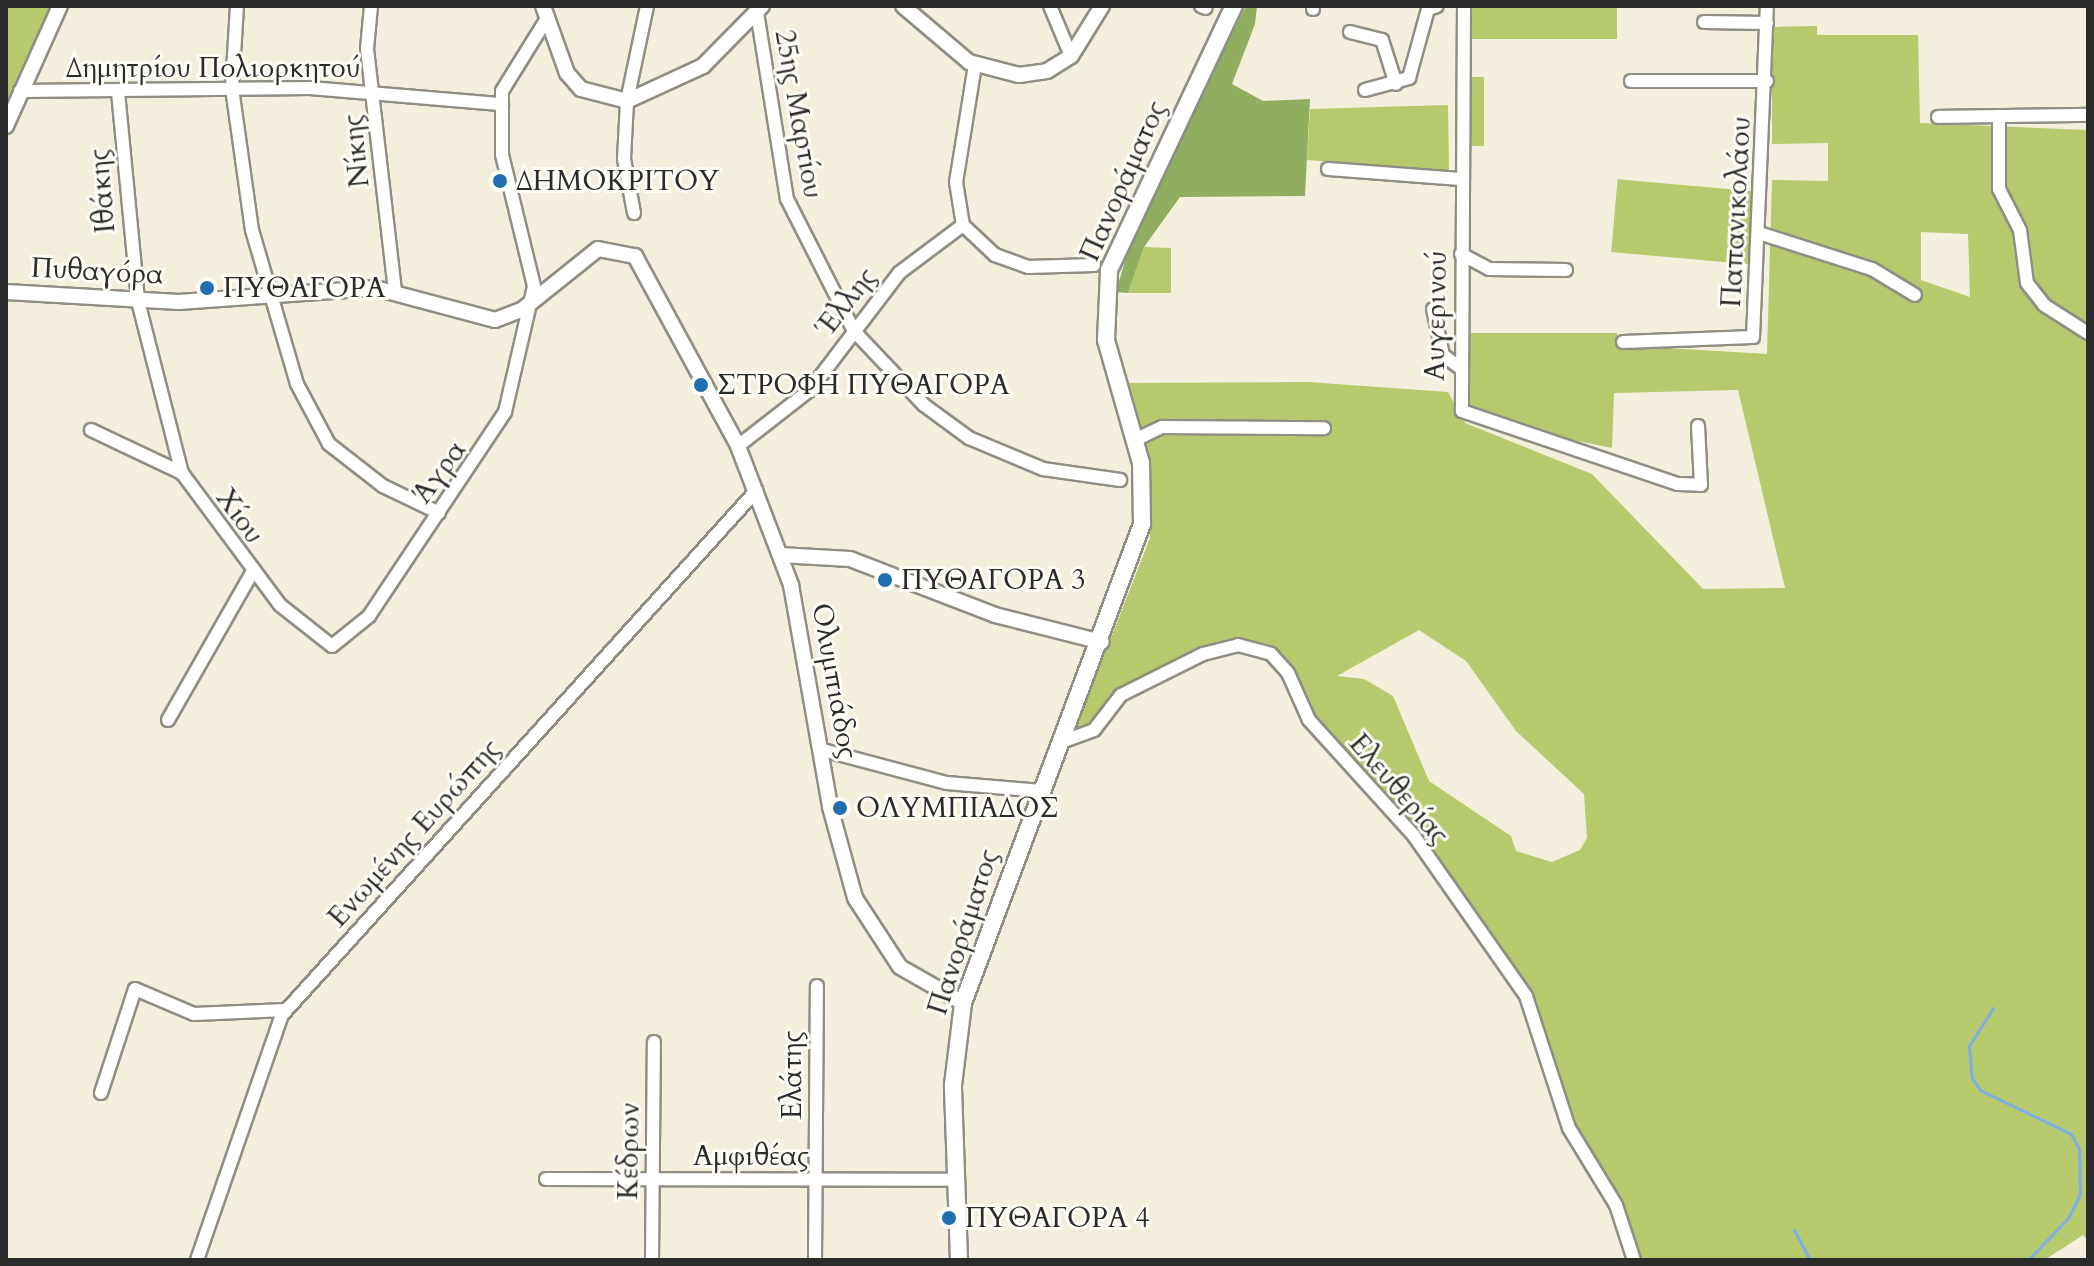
<!DOCTYPE html>
<html>
<head>
<meta charset="utf-8">
<style>
  body { margin:0 }
  #map { position:relative; width:2094px; height:1266px; overflow:hidden; background:#f3efdc; font-family:Cardo,serif }
  div>[style] { position:absolute }
  [style*='--x'] { left:calc(var(--x)*1px); top:calc(var(--y)*1px); width:calc(var(--w)*1px); rotate:calc(var(--a)*1deg) }
  .green>* { inset:0; background:#b6c96d; transform-origin:0 0 }
  .forest>* { inset:0; background:#90ad60 }
  .stream>* { height:3px; margin:-1.5px; padding:0 1.5px; transform-origin:1.5px; border-radius:1.5px; background:#7daee9 }
  .roads { filter:drop-shadow(2px 0 #8f8d84) drop-shadow(-2px 0 #8f8d84) drop-shadow(0 2px #8f8d84) drop-shadow(0 -2px #8f8d84) }
  .minor>* { height:12px; margin:-6px; padding:0 6px; transform-origin:6px; border-radius:6px; background:#fff }
  .tertiary>* { height:14px; margin:-7px; padding:0 7px; transform-origin:7px; border-radius:7px; background:#fff }
  .secondary>* { height:16px; margin:-8px; padding:0 8px; transform-origin:8px; border-radius:8px; background:#fff }
  .dots>* { width:22px; height:22px; translate:-50% -50%; box-sizing:border-box; border:4px solid #fdfcf7; border-radius:50% }
  span { translate:-50% -50%; white-space:nowrap; text-align:center; line-height:1.15; -webkit-text-stroke:6px #fdfcf7; paint-order:stroke }
  .street-label { font-size:28px; color:#2b2b2b }
  .poi-label { font-size:28px; color:#2b2b2b }
  .left { translate:0 -50%; text-align:left }
  .frame { position:absolute; inset:0; border:8px solid #2b2b2b; pointer-events:none }
</style>
</head>
<body>
<div id="map">
  <div class="green">
    <div style="clip-path:polygon(6px 6px,50px 6px,6px 103px)"></div>
    <div style="left:1469px;top:6px;width:148px;height:33px"></div>
    <div style="clip-path:polygon(evenodd,1817px 26px,1817px 35px,1918px 35px,1920px 123px,2088px 130px,2088px 1241px,2083px 1235px,2046px 1259px,1639px 1260px,1576px 1137px,1533px 1005px,1418px 838px,1331px 742px,1266px 649px,1237px 644px,1133px 687px,1087px 729px,1075px 730px,1150px 538px,1150px 458px,1129px 383px,1308px 382px,1448px 392px,1465px 423px,1592px 474px,1703px 589px,1785px 588px,1738px 390px,1614px 393px,1612px 448px,1553px 436px,1466px 416px,1465px 333px,1617px 333px,1617px 345px,1767px 354px,1772px 180px,1828px 181px,1828px 143px,1772px 144px,1772px 27px,1817px 26px,1921px 232px,1968px 234px,1970px 297px,1921px 280px,1921px 232px,1817px 26px,1419px 630px,1466px 661px,1516px 731px,1584px 794px,1587px 838px,1580px 850px,1552px 862px,1516px 851px,1511px 836px,1429px 781px,1393px 696px,1364px 679px,1337px 676px,1419px 630px)"></div>
    <div style="left:1468px;top:77px;width:16px;height:69px"></div>
    <div style="clip-path:polygon(1448px 105px,1449px 171px,1307px 160px,1310px 109px)"></div>
    <div style="left:1762px;top:192px;width:73px;height:145px;rotate:95deg"></div>
    <div style="clip-path:polygon(1144px 247px,1171px 248px,1171px 293px,1128px 293px)"></div>
  </div>
  <div class="forest">
    <div style="clip-path:polygon(1246px 6px,1257px 6px,1255px 24px,1232px 84px,1263px 101px,1310px 99px,1305px 196px,1180px 197px,1144px 247px,1128px 293px,1116px 292px,1133px 233px)"></div>
  </div>
  <div class="stream">
    <div style="--x:1993;--y:1008;--w:45;--a:122.3"></div>
    <div style="--x:1969;--y:1046;--w:32;--a:85"></div>
    <div style="--x:1972;--y:1078;--w:14;--a:56"></div>
    <div style="--x:1980;--y:1090;--w:101;--a:25.8"></div>
    <div style="--x:2071;--y:1134;--w:17;--a:62"></div>
    <div style="--x:2079;--y:1149;--w:45;--a:88.7"></div>
    <div style="--x:2080;--y:1194;--w:25;--a:116"></div>
    <div style="--x:2069;--y:1217;--w:59;--a:133.6"></div>
    <div style="--x:1794;--y:1230;--w:34;--a:62"></div>
  </div>
  <div class="roads">
    <div class="minor">
      <div style="--x:237;--y:6;--w:82;--a:93.5"></div>
      <div style="--x:232;--y:88;--w:143;--a:82"></div>
      <div style="--x:252;--y:230;--w:160;--a:73.7"></div>
      <div style="--x:297;--y:384;--w:68;--a:61.9"></div>
      <div style="--x:329;--y:444;--w:68;--a:37.9"></div>
      <div style="--x:383;--y:486;--w:62;--a:25.7"></div>
      <div style="--x:371;--y:6;--w:43;--a:95.3"></div>
      <div style="--x:367;--y:49;--w:243;--a:83.4"></div>
      <div style="--x:756;--y:6;--w:195;--a:80.9"></div>
      <div style="--x:787;--y:199;--w:148;--a:63.1"></div>
      <div style="--x:854;--y:331;--w:102;--a:46.6"></div>
      <div style="--x:924;--y:405;--w:56;--a:36.3"></div>
      <div style="--x:969;--y:438;--w:80;--a:22.7"></div>
      <div style="--x:1043;--y:469;--w:78;--a:8.1"></div>
      <div style="--x:1050;--y:6;--w:54;--a:67.2"></div>
      <div style="--x:1201;--y:6;--w:5;--a:22"></div>
      <div style="--x:1464;--y:6;--w:405;--a:90.3"></div>
      <div style="--x:1462;--y:411;--w:228;--a:18.7"></div>
      <div style="--x:1678;--y:484;--w:23;--a:2"></div>
      <div style="--x:1701;--y:485;--w:59;--a:-92.9"></div>
      <div style="--x:1313;--y:9;--w:3;--a:-90"></div>
      <div style="--x:1704;--y:22;--w:63;--a:0.9"></div>
      <div style="--x:1350;--y:32;--w:33;--a:14"></div>
      <div style="--x:1382;--y:40;--w:46;--a:72.3"></div>
      <div style="--x:975;--y:65;--w:119;--a:99.2"></div>
      <div style="--x:956;--y:182;--w:44;--a:80.8"></div>
      <div style="--x:963;--y:225;--w:44;--a:43.2"></div>
      <div style="--x:995;--y:255;--w:35;--a:20"></div>
      <div style="--x:1028;--y:267;--w:66;--a:-1.7"></div>
      <div style="--x:1631;--y:81;--w:136;--a:0"></div>
      <div style="--x:1365;--y:90;--w:46;--a:-15.3"></div>
      <div style="--x:1409;--y:78;--w:72;--a:-74.6"></div>
      <div style="--x:1428;--y:9;--w:9;--a:-18"></div>
      <div style="--x:20;--y:91;--w:290;--a:-0.6"></div>
      <div style="--x:310;--y:88;--w:193;--a:4.8"></div>
      <div style="--x:118;--y:92;--w:210;--a:84.5"></div>
      <div style="--x:138;--y:301;--w:178;--a:75.7"></div>
      <div style="--x:182;--y:473;--w:164;--a:53.4"></div>
      <div style="--x:280;--y:605;--w:66;--a:38.3"></div>
      <div style="--x:332;--y:646;--w:48;--a:-39"></div>
      <div style="--x:369;--y:616;--w:245;--a:-56.3"></div>
      <div style="--x:505;--y:412;--w:129;--a:-77"></div>
      <div style="--x:534;--y:286;--w:135;--a:-103.7"></div>
      <div style="--x:502;--y:155;--w:64;--a:-90"></div>
      <div style="--x:502;--y:91;--w:84;--a:-58.2"></div>
      <div style="--x:1999;--y:116;--w:73;--a:90"></div>
      <div style="--x:1999;--y:189;--w:46;--a:62.9"></div>
      <div style="--x:2020;--y:230;--w:53;--a:82.5"></div>
      <div style="--x:2027;--y:283;--w:28;--a:52"></div>
      <div style="--x:2044;--y:305;--w:52;--a:32.5"></div>
      <div style="--x:1938;--y:117;--w:150;--a:-0.8"></div>
      <div style="--x:1328;--y:169;--w:133;--a:4.3"></div>
      <div style="--x:634;--y:213;--w:55;--a:-100.5"></div>
      <div style="--x:624;--y:159;--w:58;--a:-87"></div>
      <div style="--x:627;--y:101;--w:97;--a:-78.1"></div>
      <div style="--x:1762;--y:234;--w:115;--a:17.7"></div>
      <div style="--x:1872;--y:269;--w:50;--a:31.2"></div>
      <div style="--x:1461;--y:254;--w:32;--a:28"></div>
      <div style="--x:1489;--y:269;--w:77;--a:0.7"></div>
      <div style="--x:1433;--y:309;--w:47;--a:77.7"></div>
      <div style="--x:1443;--y:355;--w:20;--a:37"></div>
      <div style="--x:1623;--y:342;--w:130;--a:-2.2"></div>
      <div style="--x:1753;--y:337;--w:331;--a:-87.6"></div>
      <div style="--x:91;--y:430;--w:101;--a:25.3"></div>
      <div style="--x:1135;--y:440;--w:30;--a:-26"></div>
      <div style="--x:1162;--y:427;--w:162;--a:0.4"></div>
      <div style="--x:738;--y:446;--w:91;--a:-37.9"></div>
      <div style="--x:810;--y:390;--w:147;--a:-52.7"></div>
      <div style="--x:899;--y:273;--w:80;--a:-36.9"></div>
      <div style="--x:168;--y:720;--w:169;--a:-60.3"></div>
      <div style="--x:1061;--y:742;--w:35;--a:-20"></div>
      <div style="--x:1094;--y:730;--w:44;--a:-52.4"></div>
      <div style="--x:1121;--y:695;--w:92;--a:-26.6"></div>
      <div style="--x:1203;--y:654;--w:36;--a:-14"></div>
      <div style="--x:1238;--y:645;--w:34;--a:15"></div>
      <div style="--x:1271;--y:654;--w:25;--a:48"></div>
      <div style="--x:1288;--y:673;--w:51;--a:65.9"></div>
      <div style="--x:1309;--y:720;--w:156;--a:47.8"></div>
      <div style="--x:1414;--y:836;--w:195;--a:55"></div>
      <div style="--x:1526;--y:996;--w:139;--a:72"></div>
      <div style="--x:1569;--y:1128;--w:90;--a:58.6"></div>
      <div style="--x:1616;--y:1205;--w:58;--a:71.9"></div>
      <div style="--x:819;--y:749;--w:132;--a:14.9"></div>
      <div style="--x:947;--y:783;--w:95;--a:4.8"></div>
      <div style="--x:101;--y:1093;--w:109;--a:-71.9"></div>
      <div style="--x:135;--y:989;--w:64;--a:23"></div>
      <div style="--x:194;--y:1014;--w:92;--a:-2.5"></div>
      <div style="--x:546;--y:1179;--w:410;--a:0.1"></div>
      <div style="--x:197;--y:1260;--w:259;--a:-70.9"></div>
      <div style="--x:282;--y:1015;--w:707;--a:-47.87"></div>
      <div style="--x:652;--y:1260;--w:218;--a:-89.5"></div>
      <div style="--x:815;--y:1260;--w:274;--a:-89.6"></div>
    </div>
    <div class="tertiary">
      <div style="--x:543;--y:6;--w:71;--a:70.3"></div>
      <div style="--x:567;--y:73;--w:21;--a:49"></div>
      <div style="--x:581;--y:89;--w:48;--a:14.6"></div>
      <div style="--x:627;--y:101;--w:84;--a:-24.7"></div>
      <div style="--x:703;--y:66;--w:84;--a:-45.5"></div>
      <div style="--x:903;--y:6;--w:87;--a:40.3"></div>
      <div style="--x:969;--y:62;--w:52;--a:14.6"></div>
      <div style="--x:1019;--y:75;--w:28;--a:-8"></div>
      <div style="--x:1047;--y:71;--w:28;--a:-32"></div>
      <div style="--x:1071;--y:56;--w:59;--a:-58.2"></div>
      <div style="--x:6;--y:126;--w:132;--a:-65.8"></div>
      <div style="--x:6;--y:292;--w:173;--a:3.3"></div>
      <div style="--x:179;--y:302;--w:196;--a:-4.1"></div>
      <div style="--x:375;--y:288;--w:124;--a:14.9"></div>
      <div style="--x:495;--y:320;--w:30;--a:-21"></div>
      <div style="--x:523;--y:309;--w:96;--a:-38.7"></div>
      <div style="--x:598;--y:249;--w:38;--a:11"></div>
      <div style="--x:635;--y:256;--w:216;--a:61.5"></div>
      <div style="--x:738;--y:446;--w:149;--a:69.1"></div>
      <div style="--x:791;--y:585;--w:225;--a:80"></div>
      <div style="--x:830;--y:807;--w:94;--a:74.6"></div>
      <div style="--x:855;--y:898;--w:82;--a:56.9"></div>
      <div style="--x:900;--y:967;--w:73;--a:29.7"></div>
      <div style="--x:780;--y:555;--w:70;--a:3.3"></div>
      <div style="--x:850;--y:559;--w:155;--a:21.1"></div>
      <div style="--x:995;--y:615;--w:110;--a:14.2"></div>
    </div>
    <div class="secondary">
      <div style="--x:959;--y:1260;--w:175;--a:-92"></div>
      <div style="--x:953;--y:1085;--w:83;--a:-83"></div>
      <div style="--x:963;--y:1003;--w:511;--a:-69.51"></div>
      <div style="--x:1142;--y:524;--w:61;--a:-90.9"></div>
      <div style="--x:1141;--y:463;--w:128;--a:-105.9"></div>
      <div style="--x:1106;--y:340;--w:70;--a:-87.5"></div>
      <div style="--x:1109;--y:270;--w:292;--a:-64.7"></div>
    </div>
  </div>
  <div class="dots">
    <div style="left:500px;top:181px;background:#1f6fb2"></div>
    <div style="left:207px;top:288px;background:#1f6fb2"></div>
    <div style="left:701px;top:385px;background:#1f6fb2"></div>
    <div style="left:885px;top:580px;background:#1f6fb2"></div>
    <div style="left:840px;top:808px;background:#1f6fb2"></div>
    <div style="left:949px;top:1218px;background:#1f6fb2"></div>
  </div>
  <div class="street-label">
    <span style="left:213px;top:68px">Δημητρίου Πολιορκητού</span>
    <span style="left:799px;top:114px;rotate:80deg">25ης Μαρτίου</span>
    <span style="left:356px;top:151px;rotate:-96deg">Νίκης</span>
    <span style="left:1123px;top:181px;rotate:-66deg">Πανοράματος</span>
    <span style="left:102px;top:191px;rotate:-95deg">Ιθάκης</span>
    <span style="left:1736px;top:212px;rotate:-87deg">Παπανικολάου</span>
    <span style="left:97px;top:271px;rotate:3deg">Πυθαγόρα</span>
    <span style="left:846px;top:302px;rotate:-52deg">Έλλης</span>
    <span style="left:1436px;top:316px;rotate:-89deg">Αυγερινού</span>
    <span style="left:439px;top:472px;rotate:-54deg">Άγρα</span>
    <span style="left:240px;top:516px;rotate:54deg">Χίου</span>
    <span style="left:835px;top:681px;rotate:80deg">Ολυμπιάδος</span>
    <span style="left:1399px;top:789px;rotate:49deg">Ελευθερίας</span>
    <span style="left:414px;top:833px;rotate:-48deg">Ενωμένης Ευρώπης</span>
    <span style="left:963px;top:932px;rotate:-72deg">Πανοράματος</span>
    <span style="left:792px;top:1075px;rotate:-90deg">Ελάτης</span>
    <span style="left:629px;top:1151px;rotate:-89deg">Κέδρων</span>
    <span style="left:751px;top:1156px">Αμφιθέας</span>
  </div>
  <div class="poi-label">
    <span class="left" style="left:516px;top:181px">ΔΗΜΟΚΡΙΤΟΥ</span>
    <span class="left" style="left:223px;top:288px">ΠΥΘΑΓΟΡΑ</span>
    <span class="left" style="left:717px;top:385px">ΣΤΡΟΦΗ ΠΥΘΑΓΟΡΑ</span>
    <span class="left" style="left:901px;top:580px">ΠΥΘΑΓΟΡΑ 3</span>
    <span class="left" style="left:856px;top:808px">ΟΛΥΜΠΙΑΔΟΣ</span>
    <span class="left" style="left:965px;top:1218px">ΠΥΘΑΓΟΡΑ 4</span>
  </div>
  <div class="frame"></div>
</div>
</body>
</html>
